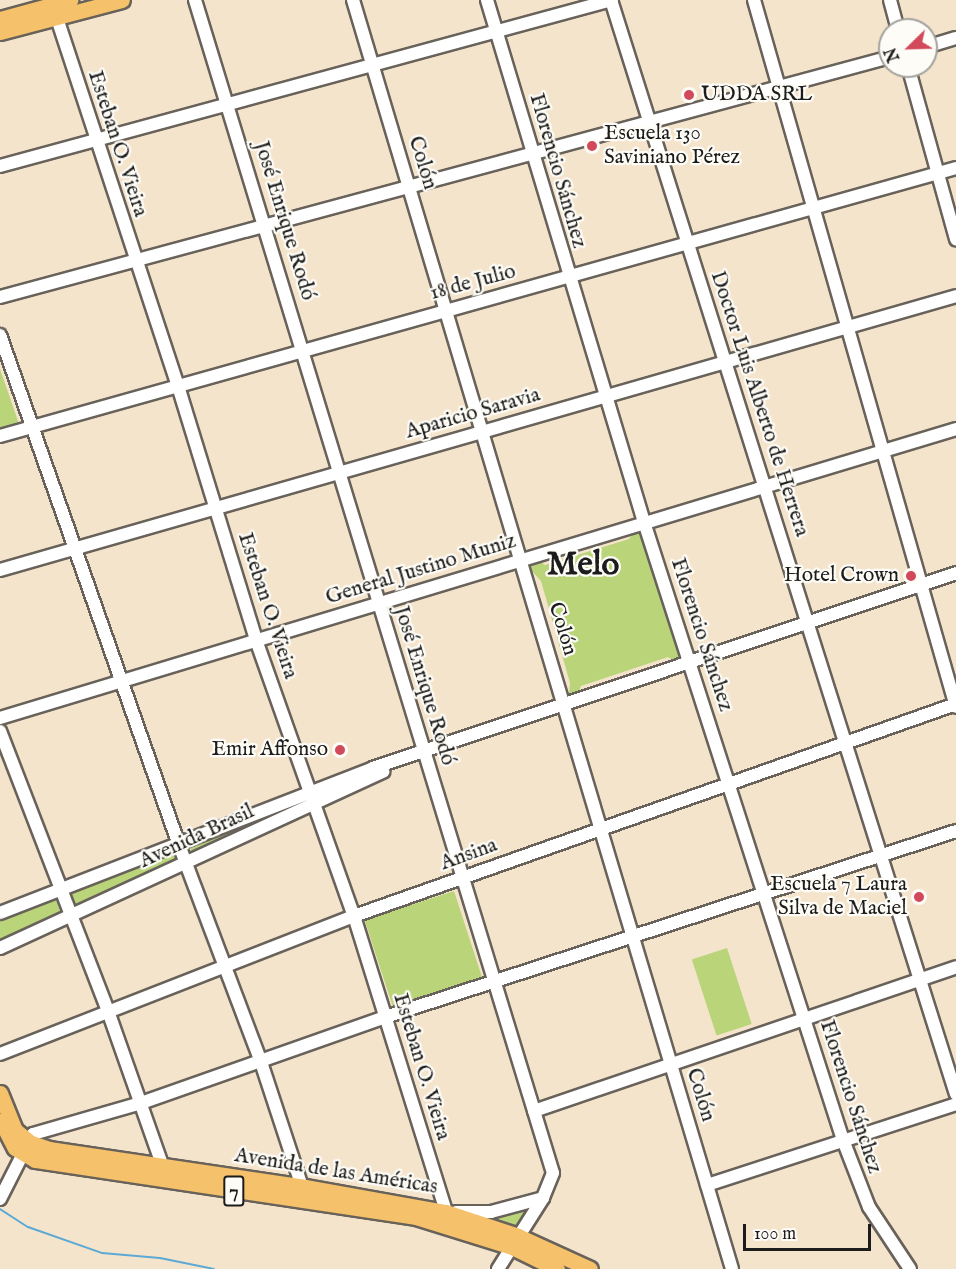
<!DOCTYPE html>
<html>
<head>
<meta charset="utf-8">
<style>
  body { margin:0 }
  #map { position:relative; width:956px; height:1269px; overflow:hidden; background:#f5e4cc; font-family:"IM FELL English",serif }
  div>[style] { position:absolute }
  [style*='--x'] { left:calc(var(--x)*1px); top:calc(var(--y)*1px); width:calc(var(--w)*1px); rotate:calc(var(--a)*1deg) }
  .green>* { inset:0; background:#b9d479; transform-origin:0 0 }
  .stream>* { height:2px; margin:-1px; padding:0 1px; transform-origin:1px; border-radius:1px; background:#5ca9d5 }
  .roads { filter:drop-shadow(2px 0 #68625a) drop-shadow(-2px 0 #68625a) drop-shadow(0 2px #68625a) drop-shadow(0 -2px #68625a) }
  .minor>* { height:12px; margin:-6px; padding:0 6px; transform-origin:6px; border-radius:6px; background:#fff }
  .major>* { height:15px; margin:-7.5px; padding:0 7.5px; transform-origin:7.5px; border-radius:7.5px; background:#f5c16b }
  .dots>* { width:16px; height:16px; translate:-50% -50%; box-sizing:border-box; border:3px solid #fdfcf7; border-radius:50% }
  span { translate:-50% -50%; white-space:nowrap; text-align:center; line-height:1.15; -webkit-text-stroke:4.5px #fdfcf7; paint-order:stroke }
  .shield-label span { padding:2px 4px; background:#fdfcf7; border:2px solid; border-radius:4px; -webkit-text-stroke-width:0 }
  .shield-label { font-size:20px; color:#1c1c1c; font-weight:700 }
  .poi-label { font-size:21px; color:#1c1c1c }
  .left { translate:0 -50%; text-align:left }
  .right { translate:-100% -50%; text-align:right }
  .street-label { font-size:21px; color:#1c1c1c }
  .town-label { font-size:33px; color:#1c1c1c; font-weight:700 }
  .north { position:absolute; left:878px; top:18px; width:60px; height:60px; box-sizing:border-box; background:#fdfcf7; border:2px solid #a3a29f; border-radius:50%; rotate:247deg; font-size:16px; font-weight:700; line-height:24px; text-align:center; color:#1c1c1c }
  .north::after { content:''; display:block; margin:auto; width:21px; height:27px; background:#d1495b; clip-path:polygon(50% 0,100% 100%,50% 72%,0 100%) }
  .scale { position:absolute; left:743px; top:1224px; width:128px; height:27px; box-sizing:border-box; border:3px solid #1c1c1c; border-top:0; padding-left:8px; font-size:18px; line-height:21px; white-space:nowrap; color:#1c1c1c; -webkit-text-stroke:4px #fdfcf7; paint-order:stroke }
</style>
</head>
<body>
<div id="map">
  <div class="green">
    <div style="clip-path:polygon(0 369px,19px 424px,0 429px)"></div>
    <div style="clip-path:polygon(641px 532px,681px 657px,674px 661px,668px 657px,581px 686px,579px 692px,569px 694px,570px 683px,541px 581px,531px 570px,531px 564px,539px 561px,545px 565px,629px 539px,633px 533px)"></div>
    <div style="clip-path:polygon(301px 803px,193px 855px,190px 847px)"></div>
    <div style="clip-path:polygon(177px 852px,181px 861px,74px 908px,68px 895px)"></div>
    <div style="left:454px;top:891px;width:92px;height:94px;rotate:72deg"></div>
    <div style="clip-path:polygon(56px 899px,61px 913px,0 941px,0 921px)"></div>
    <div style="left:727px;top:948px;width:80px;height:37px;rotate:72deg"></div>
    <div style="clip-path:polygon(528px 1208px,513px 1230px,467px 1216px)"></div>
  </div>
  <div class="stream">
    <div style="--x:0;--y:1209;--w:33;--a:33"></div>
    <div style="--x:28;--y:1227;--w:78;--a:19.4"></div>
    <div style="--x:102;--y:1253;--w:58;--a:4.9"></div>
    <div style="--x:160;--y:1258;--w:55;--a:11.5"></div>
  </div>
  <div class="roads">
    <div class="minor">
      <div style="--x:195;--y:0;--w:1226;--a:73.03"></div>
      <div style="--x:553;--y:1173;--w:27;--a:112"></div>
      <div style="--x:543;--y:1198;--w:84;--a:122.4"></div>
      <div style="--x:353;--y:0;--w:1324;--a:73.37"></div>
      <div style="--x:487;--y:0;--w:545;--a:73.26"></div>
      <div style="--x:644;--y:522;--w:649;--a:72.15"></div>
      <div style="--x:843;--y:1140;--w:72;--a:68.8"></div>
      <div style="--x:869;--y:1207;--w:74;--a:56.5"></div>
      <div style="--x:611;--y:0;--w:1147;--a:72.5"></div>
      <div style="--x:754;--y:0;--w:735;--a:74.05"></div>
      <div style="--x:890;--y:0;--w:31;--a:75"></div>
      <div style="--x:54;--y:9;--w:397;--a:71.8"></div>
      <div style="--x:178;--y:386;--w:266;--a:72.9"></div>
      <div style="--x:256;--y:640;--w:293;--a:70.5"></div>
      <div style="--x:354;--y:916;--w:310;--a:72.7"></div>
      <div style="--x:446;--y:1212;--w:7;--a:98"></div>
      <div style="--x:926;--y:47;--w:31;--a:-17"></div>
      <div style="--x:908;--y:66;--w:180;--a:74.5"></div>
      <div style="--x:0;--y:166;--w:634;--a:-15.18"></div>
      <div style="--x:0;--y:297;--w:922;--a:-15.09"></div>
      <div style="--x:0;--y:335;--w:541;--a:70.66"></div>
      <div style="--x:179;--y:845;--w:232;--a:69.3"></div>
      <div style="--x:261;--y:1062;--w:138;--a:71.8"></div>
      <div style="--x:0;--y:436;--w:993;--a:-15.66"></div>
      <div style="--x:0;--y:570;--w:994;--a:-15.99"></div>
      <div style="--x:0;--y:718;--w:999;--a:-16.82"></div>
      <div style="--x:0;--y:731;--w:300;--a:68.9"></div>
      <div style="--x:108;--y:1011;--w:165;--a:70.6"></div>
      <div style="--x:163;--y:1167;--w:7;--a:106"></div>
      <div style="--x:0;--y:913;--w:400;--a:-21.2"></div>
      <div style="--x:373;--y:768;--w:615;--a:-18.49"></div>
      <div style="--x:0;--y:948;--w:422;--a:-24.7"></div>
      <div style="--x:0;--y:1054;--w:380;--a:-21.3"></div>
      <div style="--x:354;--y:916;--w:638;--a:-19.4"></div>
      <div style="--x:534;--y:1111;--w:446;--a:-18.8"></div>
      <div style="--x:707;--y:1185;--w:262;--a:-18"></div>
      <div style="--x:0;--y:1199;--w:73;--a:-63.1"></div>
      <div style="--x:33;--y:1134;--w:112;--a:-16"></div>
      <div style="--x:141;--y:1103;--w:259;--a:-19.4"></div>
      <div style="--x:385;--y:1017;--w:601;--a:-18.04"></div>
      <div style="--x:456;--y:1212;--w:35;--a:0"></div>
      <div style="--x:491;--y:1212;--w:54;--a:-15.1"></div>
    </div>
    <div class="major">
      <div style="--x:0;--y:19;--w:73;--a:-15.2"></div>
      <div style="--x:0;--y:32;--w:126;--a:-14.7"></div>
      <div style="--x:0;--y:1093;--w:40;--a:68"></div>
      <div style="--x:15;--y:1130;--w:21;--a:39"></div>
      <div style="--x:31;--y:1143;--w:19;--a:18"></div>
      <div style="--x:49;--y:1149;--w:259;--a:8.4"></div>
      <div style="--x:305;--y:1187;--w:143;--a:10.1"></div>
      <div style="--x:446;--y:1212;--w:76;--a:18.4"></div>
      <div style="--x:518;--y:1236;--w:79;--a:24.6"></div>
      <div style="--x:1;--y:1121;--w:30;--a:63"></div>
      <div style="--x:15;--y:1148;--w:23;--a:31"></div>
      <div style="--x:35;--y:1160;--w:385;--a:8.5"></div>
      <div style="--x:416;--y:1217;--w:101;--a:17.4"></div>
      <div style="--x:512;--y:1247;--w:50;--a:26.1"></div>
    </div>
  </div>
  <div class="dots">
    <div style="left:689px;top:95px;background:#d1495b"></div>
    <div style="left:592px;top:146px;background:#d1495b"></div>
    <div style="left:911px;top:576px;background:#d1495b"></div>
    <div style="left:340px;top:750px;background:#d1495b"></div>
    <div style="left:919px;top:897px;background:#d1495b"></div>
  </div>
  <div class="shield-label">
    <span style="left:234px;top:1191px">7</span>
  </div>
  <div class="poi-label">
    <span class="left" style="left:701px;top:95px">UDDA SRL</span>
    <span class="left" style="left:604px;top:146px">Escuela 130<br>Saviniano Pérez</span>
    <span class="right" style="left:899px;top:576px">Hotel Crown</span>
    <span class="right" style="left:328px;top:750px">Emir Affonso</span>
    <span class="right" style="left:907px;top:897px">Escuela 7 Laura<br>Silva de Maciel</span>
  </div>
  <div class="street-label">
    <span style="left:117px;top:144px;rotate:72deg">Esteban O. Vieira</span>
    <span style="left:422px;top:163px;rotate:73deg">Colón</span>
    <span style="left:557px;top:171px;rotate:74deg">Florencio Sánchez</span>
    <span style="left:284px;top:221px;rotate:73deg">José Enrique Rodó</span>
    <span style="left:473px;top:283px;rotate:-15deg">18 de Julio</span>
    <span style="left:759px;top:404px;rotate:72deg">Doctor Luis Alberto de Herrera</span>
    <span style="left:473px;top:414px;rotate:-16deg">Aparicio Saravia</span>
    <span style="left:421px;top:570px;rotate:-17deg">General Justino Muniz</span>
    <span style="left:267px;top:606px;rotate:72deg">Esteban O. Vieira</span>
    <span style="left:562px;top:629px;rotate:73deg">Colón</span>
    <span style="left:701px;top:635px;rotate:72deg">Florencio Sánchez</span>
    <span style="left:424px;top:686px;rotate:73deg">José Enrique Rodó</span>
    <span style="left:197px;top:837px;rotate:-25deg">Avenida Brasil</span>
    <span style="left:469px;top:855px;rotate:-20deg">Ansina</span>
    <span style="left:421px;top:1067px;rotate:73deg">Esteban O. Vieira</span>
    <span style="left:700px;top:1095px;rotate:73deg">Colón</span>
    <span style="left:850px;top:1097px;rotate:72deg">Florencio Sánchez</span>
    <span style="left:336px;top:1172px;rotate:9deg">Avenida de las Américas</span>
  </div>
  <div class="town-label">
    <span style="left:583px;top:566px">Melo</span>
  </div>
  <div class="north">N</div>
  <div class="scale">100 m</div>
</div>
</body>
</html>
